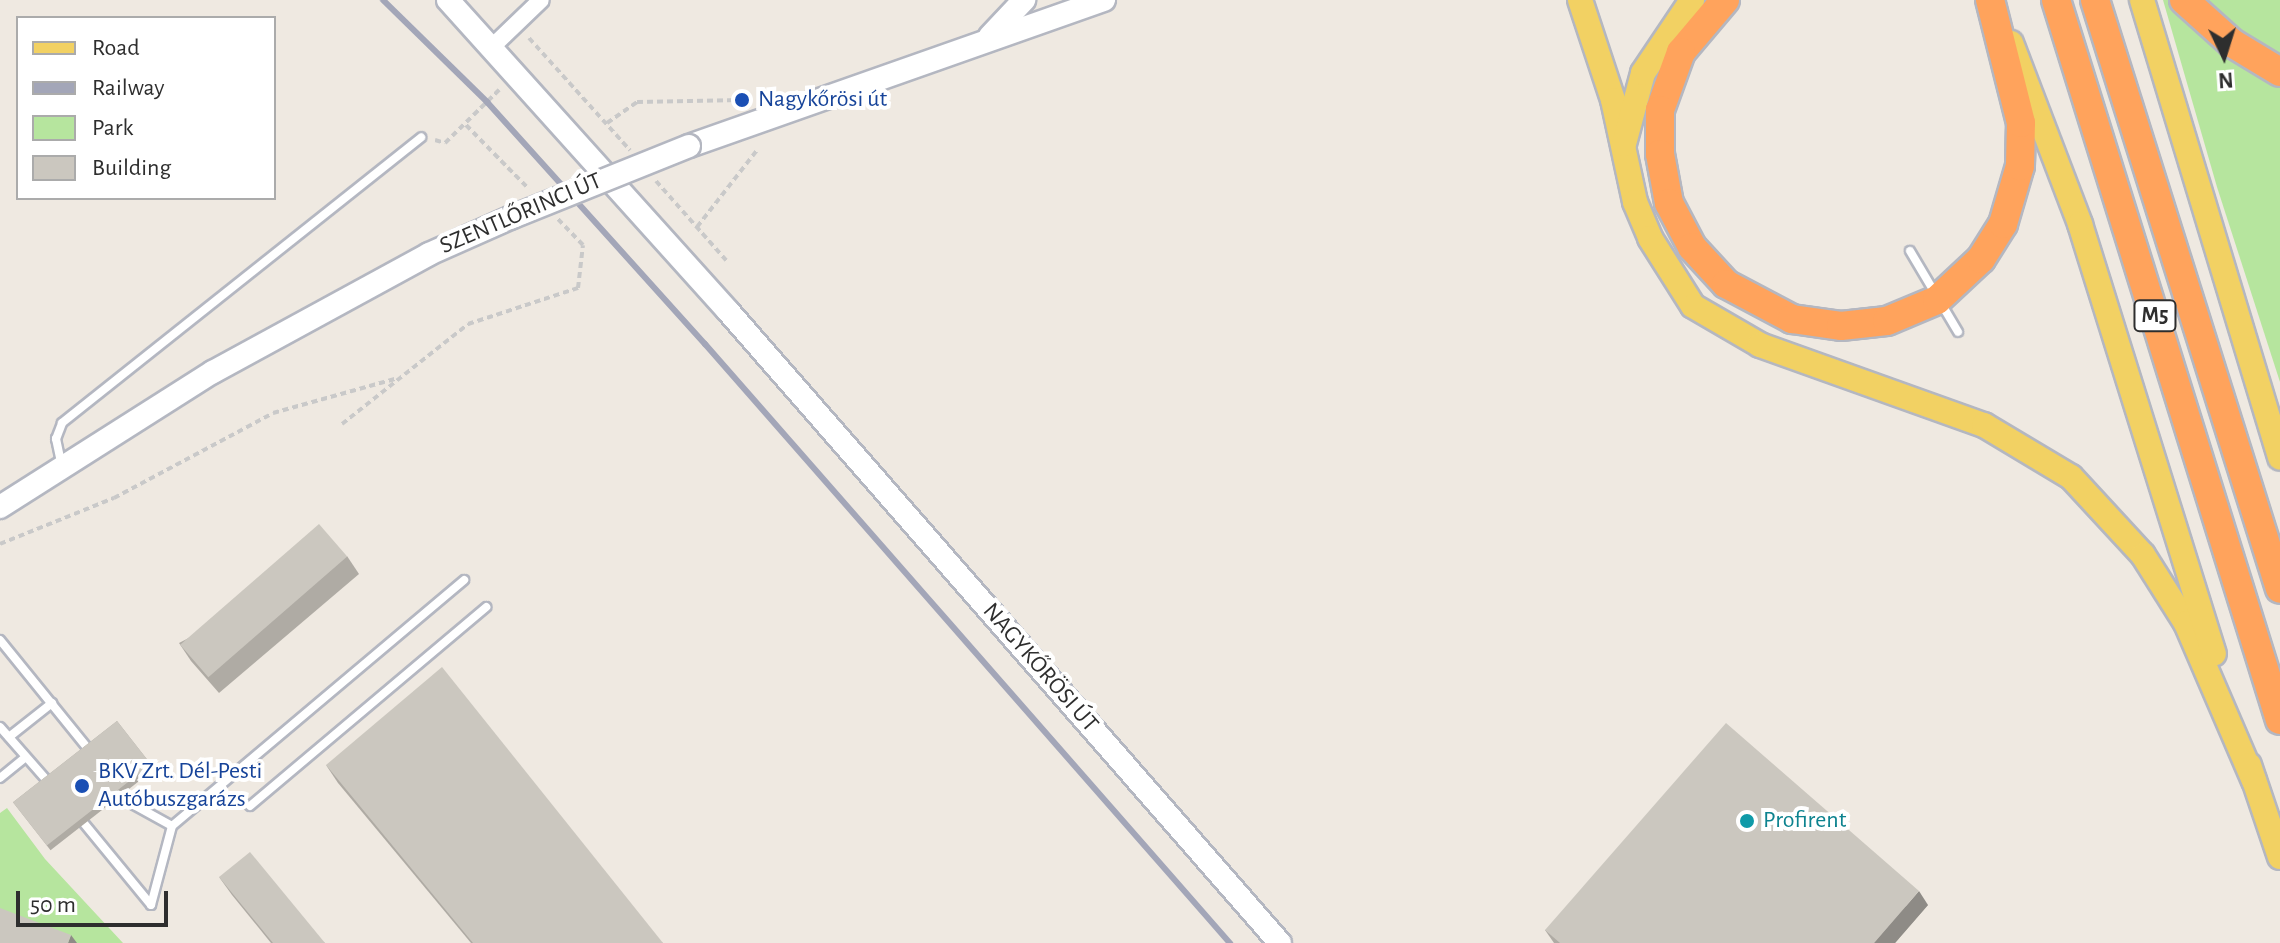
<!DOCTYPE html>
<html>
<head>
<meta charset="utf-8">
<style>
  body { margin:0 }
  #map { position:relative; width:2280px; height:943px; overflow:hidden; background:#efe9e1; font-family:"Alegreya Sans",sans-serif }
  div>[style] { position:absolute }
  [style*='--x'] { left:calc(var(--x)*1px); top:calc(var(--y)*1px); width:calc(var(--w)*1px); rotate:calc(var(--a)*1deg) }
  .green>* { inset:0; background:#b6e59e }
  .path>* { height:4px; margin-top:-2px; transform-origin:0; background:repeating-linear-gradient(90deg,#c9c9c9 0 6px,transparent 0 10px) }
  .roads { filter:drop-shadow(2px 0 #b4b7c1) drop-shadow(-2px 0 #b4b7c1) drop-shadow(0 2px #b4b7c1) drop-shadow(0 -2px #b4b7c1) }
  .lane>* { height:8px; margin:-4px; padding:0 4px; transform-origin:4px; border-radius:4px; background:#fff }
  .street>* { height:16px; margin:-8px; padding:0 8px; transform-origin:8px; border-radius:8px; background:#fff }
  .secondary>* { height:22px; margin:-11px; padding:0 11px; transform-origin:11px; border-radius:11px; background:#fff }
  .primary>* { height:24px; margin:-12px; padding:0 12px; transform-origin:12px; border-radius:12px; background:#f2d163 }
  .highway>* { height:28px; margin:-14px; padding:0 14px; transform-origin:14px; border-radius:14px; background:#ffa35c }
  .rail>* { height:6px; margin:-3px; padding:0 3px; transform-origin:3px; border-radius:3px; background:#a3a6b8 }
  .bridges { filter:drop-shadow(2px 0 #b4b7c1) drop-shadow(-2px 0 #b4b7c1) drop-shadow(0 2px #b4b7c1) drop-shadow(0 -2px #b4b7c1) }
  .secondary-bridge>* { height:22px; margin:-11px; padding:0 11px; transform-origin:11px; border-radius:11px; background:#fff }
  .wall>* { inset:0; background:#afaba4; transform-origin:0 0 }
  .shaded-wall>* { inset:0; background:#8e8b86 }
  .building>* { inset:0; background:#cbc7bf; transform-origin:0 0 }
  .dots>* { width:22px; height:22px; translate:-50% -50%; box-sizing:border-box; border:4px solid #fff; border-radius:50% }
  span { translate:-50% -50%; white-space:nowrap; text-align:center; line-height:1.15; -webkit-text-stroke:8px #fff; paint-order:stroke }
  .shield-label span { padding:2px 6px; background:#fff; border:2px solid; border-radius:6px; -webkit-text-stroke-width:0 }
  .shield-label { font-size:22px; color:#2e2e2e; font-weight:700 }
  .transit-label { font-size:24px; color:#164399 }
  .left { translate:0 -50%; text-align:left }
  .street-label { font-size:24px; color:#2e2e2e }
  .culture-label { font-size:24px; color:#0d838f }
  .legend { position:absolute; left:16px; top:16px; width:260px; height:184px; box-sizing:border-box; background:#fff; border:2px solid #ababab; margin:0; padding:10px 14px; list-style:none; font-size:24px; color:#2e2e2e }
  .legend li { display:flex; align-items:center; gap:16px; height:40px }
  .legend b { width:40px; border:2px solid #ababab }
  .north { position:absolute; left:2184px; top:16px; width:80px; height:80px; -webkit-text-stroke:6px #fff; paint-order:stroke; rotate:176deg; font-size:22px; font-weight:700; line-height:32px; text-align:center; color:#2e2e2e }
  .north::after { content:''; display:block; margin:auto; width:28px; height:36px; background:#2e2e2e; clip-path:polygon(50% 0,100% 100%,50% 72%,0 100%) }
  .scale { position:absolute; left:16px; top:891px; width:152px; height:36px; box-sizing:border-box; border:4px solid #2e2e2e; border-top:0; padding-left:10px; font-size:24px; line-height:28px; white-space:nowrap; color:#2e2e2e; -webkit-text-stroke:6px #fff; paint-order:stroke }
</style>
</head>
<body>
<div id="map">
  <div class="green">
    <div style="clip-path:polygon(2163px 0,2280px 0,2280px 382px,2217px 187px)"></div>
    <div style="clip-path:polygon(7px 808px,45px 859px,123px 943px,0 943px,0 813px)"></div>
  </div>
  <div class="path">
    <div style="--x:529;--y:38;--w:151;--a:48"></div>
    <div style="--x:607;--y:123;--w:37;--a:-35"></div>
    <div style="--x:637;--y:102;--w:105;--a:-1.1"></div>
    <div style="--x:466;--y:125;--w:90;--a:45.5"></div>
    <div style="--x:435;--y:140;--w:10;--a:17"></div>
    <div style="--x:445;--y:143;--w:76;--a:-44.5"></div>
    <div style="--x:656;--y:181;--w:106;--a:48.5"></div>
    <div style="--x:697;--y:227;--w:99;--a:-52"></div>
    <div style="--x:342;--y:424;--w:161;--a:-38.4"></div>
    <div style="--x:468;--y:324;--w:116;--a:-18.1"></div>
    <div style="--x:578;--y:288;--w:43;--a:-83.4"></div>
    <div style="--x:583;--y:245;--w:37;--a:-134"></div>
    <div style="--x:0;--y:544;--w:123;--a:-22"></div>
    <div style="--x:114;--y:498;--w:180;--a:-28.1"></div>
    <div style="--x:273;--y:413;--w:130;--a:-15.6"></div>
  </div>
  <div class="roads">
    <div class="lane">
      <div style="--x:1910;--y:251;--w:94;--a:59.3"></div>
      <div style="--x:62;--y:467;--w:29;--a:-102"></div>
      <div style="--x:56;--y:439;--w:17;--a:-69"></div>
      <div style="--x:62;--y:423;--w:459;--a:-38.5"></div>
      <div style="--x:0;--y:640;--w:143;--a:51"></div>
      <div style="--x:0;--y:727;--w:77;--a:48.7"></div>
      <div style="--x:9;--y:737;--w:55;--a:-38.3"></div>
      <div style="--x:0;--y:778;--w:33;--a:-39"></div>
      <div style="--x:119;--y:787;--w:23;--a:50"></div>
      <div style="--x:134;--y:805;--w:43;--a:28.9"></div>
      <div style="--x:250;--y:806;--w:309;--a:-40.1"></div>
      <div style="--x:78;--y:816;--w:115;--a:50.6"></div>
      <div style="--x:151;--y:905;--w:82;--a:-75.1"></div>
      <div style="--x:172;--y:826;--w:382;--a:-40.1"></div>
    </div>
    <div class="street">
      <div style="--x:493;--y:46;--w:66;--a:-43.8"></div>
    </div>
    <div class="secondary">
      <div style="--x:448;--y:0;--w:418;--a:48"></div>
      <div style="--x:728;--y:311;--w:839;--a:48.87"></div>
      <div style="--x:990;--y:36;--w:50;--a:-46.6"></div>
      <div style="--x:689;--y:146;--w:440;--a:-19.4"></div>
      <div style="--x:0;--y:507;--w:252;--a:-32.4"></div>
      <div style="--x:213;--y:372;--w:246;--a:-28.6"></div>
      <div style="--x:429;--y:254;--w:89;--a:-24"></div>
    </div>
    <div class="primary">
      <div style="--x:1580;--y:0;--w:105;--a:71.7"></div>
      <div style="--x:1613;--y:100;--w:104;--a:77.8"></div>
      <div style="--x:1635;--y:202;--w:39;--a:67"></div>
      <div style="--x:1650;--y:238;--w:80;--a:57.7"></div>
      <div style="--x:1693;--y:306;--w:78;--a:30.2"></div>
      <div style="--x:1760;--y:345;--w:238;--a:19.7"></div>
      <div style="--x:1984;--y:425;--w:101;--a:30.9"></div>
      <div style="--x:2071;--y:477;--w:106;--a:47.3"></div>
      <div style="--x:2143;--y:555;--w:80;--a:57.7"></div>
      <div style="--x:2186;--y:623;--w:172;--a:66.7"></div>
      <div style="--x:2142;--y:0;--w:478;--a:73.2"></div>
      <div style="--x:2011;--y:43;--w:194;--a:69.1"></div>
      <div style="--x:2080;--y:224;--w:450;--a:72.7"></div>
      <div style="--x:1624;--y:144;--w:73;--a:-75"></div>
      <div style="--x:1643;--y:73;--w:88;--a:-56.1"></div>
      <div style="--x:2249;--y:765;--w:97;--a:71.4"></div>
    </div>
    <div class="highway">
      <div style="--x:1725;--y:0;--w:68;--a:130.2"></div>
      <div style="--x:1681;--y:52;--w:62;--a:109.9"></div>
      <div style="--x:1660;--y:110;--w:44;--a:90"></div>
      <div style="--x:1660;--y:154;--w:50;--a:79.6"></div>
      <div style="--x:1669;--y:203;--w:50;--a:62.4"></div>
      <div style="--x:1692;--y:247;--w:50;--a:47.4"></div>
      <div style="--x:1726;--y:284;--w:75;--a:27.9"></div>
      <div style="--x:1792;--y:319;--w:49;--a:8.1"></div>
      <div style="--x:1841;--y:326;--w:46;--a:-6.2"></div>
      <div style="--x:1887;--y:321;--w:54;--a:-22.8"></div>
      <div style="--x:1937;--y:300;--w:60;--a:-43"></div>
      <div style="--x:1981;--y:259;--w:41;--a:-57.8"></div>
      <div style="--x:2003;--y:224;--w:60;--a:-73.7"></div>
      <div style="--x:2020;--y:166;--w:43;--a:-88.7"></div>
      <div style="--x:2021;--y:123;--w:127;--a:-104.1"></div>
      <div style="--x:2056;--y:0;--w:754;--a:72.72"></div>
      <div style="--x:2095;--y:0;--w:617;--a:72.56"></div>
      <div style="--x:2184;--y:0;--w:64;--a:41.9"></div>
      <div style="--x:2232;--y:43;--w:56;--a:31.1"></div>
    </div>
  </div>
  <div class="rail">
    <div style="--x:383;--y:0;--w:146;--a:44.4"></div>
    <div style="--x:487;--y:102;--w:326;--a:48"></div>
    <div style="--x:705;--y:344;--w:797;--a:48.77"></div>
  </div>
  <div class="bridges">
    <div class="secondary-bridge">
      <div style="--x:510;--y:218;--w:193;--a:-21.9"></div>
    </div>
  </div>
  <div class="wall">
    <div style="clip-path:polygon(347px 556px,359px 574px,219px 693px,191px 661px,179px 643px)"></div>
    <div style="left:117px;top:721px;width:61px;height:132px;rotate:52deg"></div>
    <div style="clip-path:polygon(326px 765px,663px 943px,471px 943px,338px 783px)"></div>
    <div style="clip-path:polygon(219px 877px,325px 943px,271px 943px,232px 895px)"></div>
    <div style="clip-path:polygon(1928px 905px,1895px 943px,1554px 943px,1545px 930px)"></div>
  </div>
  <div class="shaded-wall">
    <div style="clip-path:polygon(1919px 891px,1928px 905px,1895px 943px,1874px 943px)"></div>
    <div style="clip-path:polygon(71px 935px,77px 943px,68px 943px)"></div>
  </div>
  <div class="building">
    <div style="left:319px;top:524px;width:43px;height:184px;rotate:49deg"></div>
    <div style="clip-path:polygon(442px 667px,663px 943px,473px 943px,326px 765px)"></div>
    <div style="left:117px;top:721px;width:55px;height:132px;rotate:52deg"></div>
    <div style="clip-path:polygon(1726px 723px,1919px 891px,1874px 943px,1560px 943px,1545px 930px)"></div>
    <div style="clip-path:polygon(250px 852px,325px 943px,273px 943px,219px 877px)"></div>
    <div style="clip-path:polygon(0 908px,71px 935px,68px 943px,0 943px)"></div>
  </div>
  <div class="dots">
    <div style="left:742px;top:100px;background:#1a4fb4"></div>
    <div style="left:82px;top:786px;background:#1a4fb4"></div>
    <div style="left:1747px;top:821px;background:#0f9aa8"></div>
  </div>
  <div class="shield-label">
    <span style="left:2155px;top:316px">M5</span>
  </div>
  <div class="transit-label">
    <span class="left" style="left:758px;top:100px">Nagykőrösi út</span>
    <span class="left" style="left:98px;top:786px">BKV Zrt. Dél-Pesti<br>Autóbuszgarázs</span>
  </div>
  <div class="street-label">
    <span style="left:521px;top:214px;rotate:-23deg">SZENTLŐRINCI ÚT</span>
    <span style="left:1040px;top:668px;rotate:49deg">NAGYKŐRÖSI ÚT</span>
  </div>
  <div class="culture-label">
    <span class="left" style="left:1763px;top:821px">Profirent</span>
  </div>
  <ul class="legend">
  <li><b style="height:10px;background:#f2d163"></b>Road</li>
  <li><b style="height:10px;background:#a3a6b8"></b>Railway</li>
  <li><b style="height:22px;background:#b6e59e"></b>Park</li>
  <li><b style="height:22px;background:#cbc7bf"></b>Building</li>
  </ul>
  <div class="north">N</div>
  <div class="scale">50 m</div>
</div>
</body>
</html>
